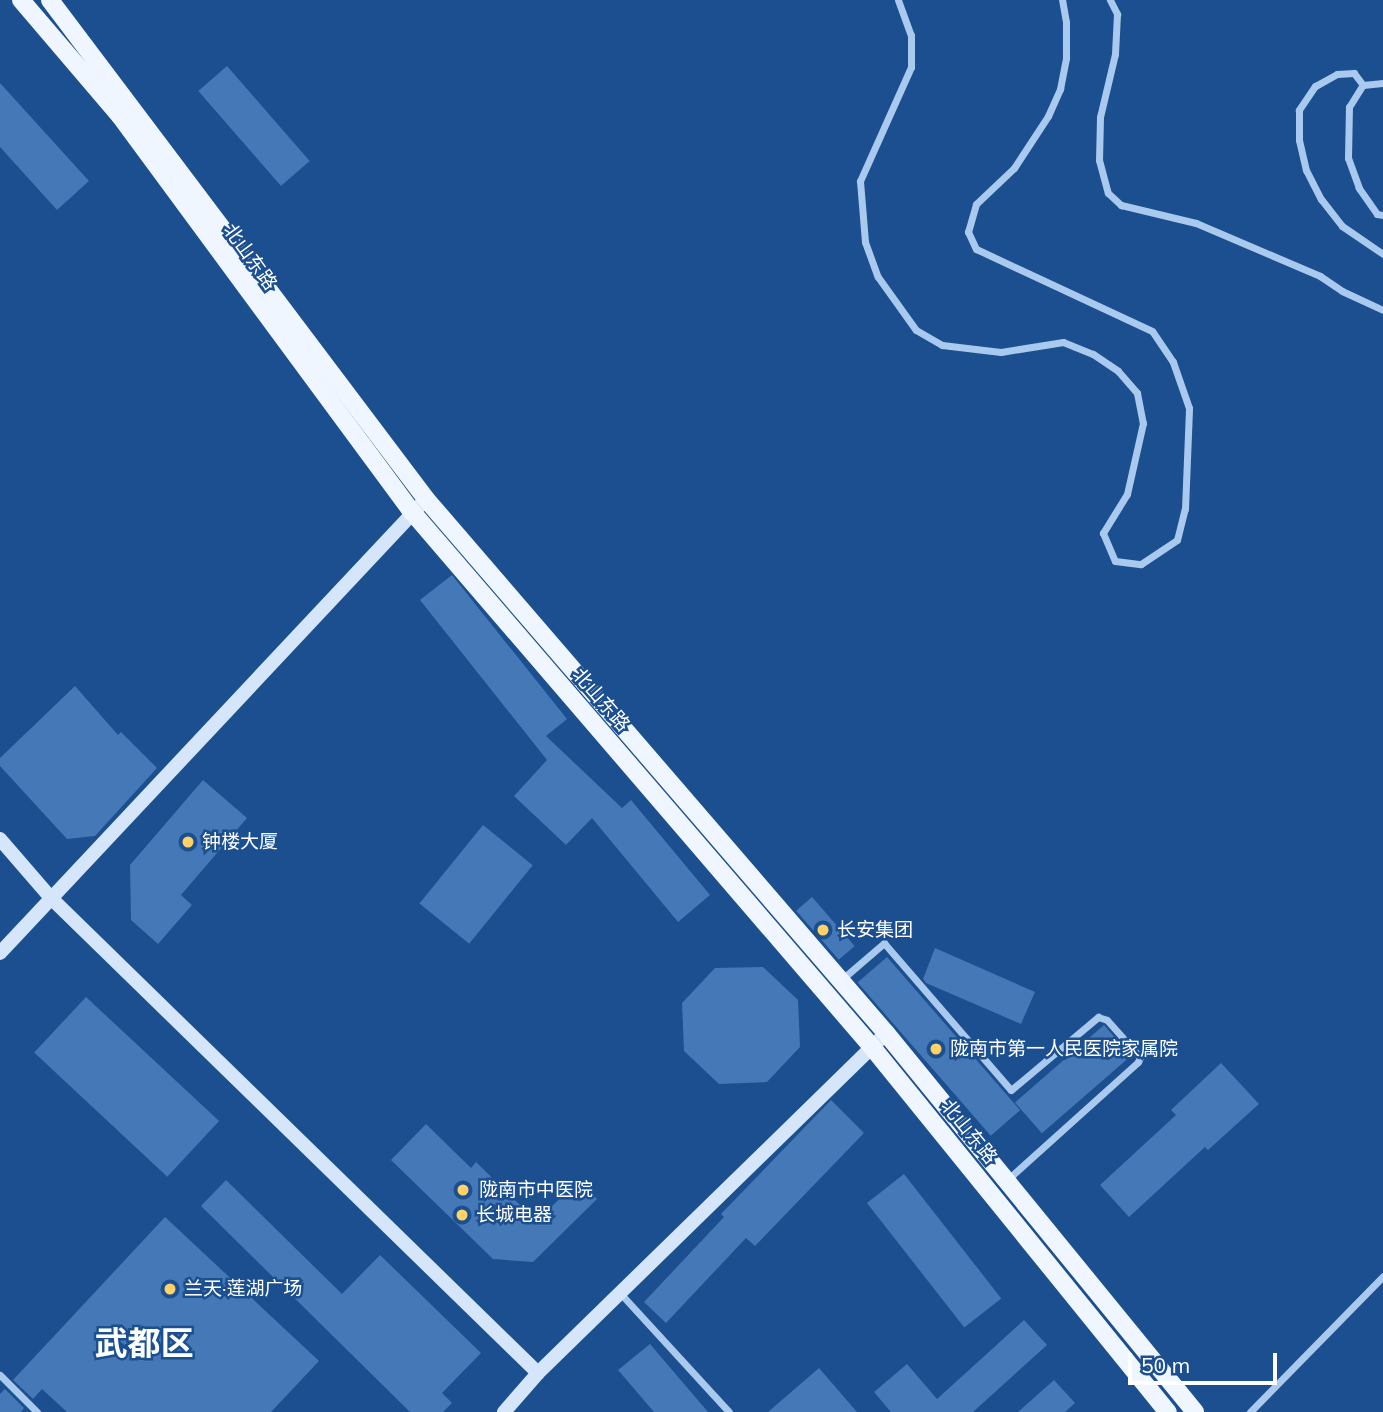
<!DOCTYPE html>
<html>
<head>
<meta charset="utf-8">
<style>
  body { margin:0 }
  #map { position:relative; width:1383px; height:1412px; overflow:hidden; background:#1b4f8f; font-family:Mulish,"Noto Sans SC",sans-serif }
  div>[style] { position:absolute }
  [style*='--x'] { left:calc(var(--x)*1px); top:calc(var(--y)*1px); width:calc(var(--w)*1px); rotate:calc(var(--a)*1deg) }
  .building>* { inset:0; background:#4478b7; transform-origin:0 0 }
  .street>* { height:7px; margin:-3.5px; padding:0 3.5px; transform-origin:3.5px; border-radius:3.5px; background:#a9c9ee }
  .secondary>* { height:14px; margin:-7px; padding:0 7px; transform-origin:7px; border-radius:7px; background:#d6e6fa }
  .primary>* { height:18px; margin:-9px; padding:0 9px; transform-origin:9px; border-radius:9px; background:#f0f6ff }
  .dots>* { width:19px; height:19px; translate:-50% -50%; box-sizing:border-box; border:4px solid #1b4f8f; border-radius:50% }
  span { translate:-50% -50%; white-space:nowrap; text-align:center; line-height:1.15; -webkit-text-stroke:5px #1b4f8f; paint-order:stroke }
  .street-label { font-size:19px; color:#fff }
  .poi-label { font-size:19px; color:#fff }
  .left { translate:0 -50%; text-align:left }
  .town-label { font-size:33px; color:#fff; font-weight:700 }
  .scale { position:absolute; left:1128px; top:1353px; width:149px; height:32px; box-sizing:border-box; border:4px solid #fff; border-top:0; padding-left:9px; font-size:21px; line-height:24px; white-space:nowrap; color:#fff; -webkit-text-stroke:5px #1b4f8f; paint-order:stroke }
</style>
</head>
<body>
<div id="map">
  <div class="building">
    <div style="left:227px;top:66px;width:126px;height:38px;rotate:49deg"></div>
    <div style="clip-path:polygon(0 83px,89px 181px,57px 210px,0 147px)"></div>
    <div style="clip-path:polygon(452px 575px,567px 719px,546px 736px,622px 808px,631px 800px,710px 895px,678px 922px,592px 818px,566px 845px,514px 796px,547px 760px,420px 600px)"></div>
    <div style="clip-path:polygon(75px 686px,118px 735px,121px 732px,157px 768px,95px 836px,67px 839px,0 766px,0 758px)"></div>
    <div style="clip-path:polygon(203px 780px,247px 818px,181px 895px,192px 905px,158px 944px,131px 920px,130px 865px)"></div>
    <div style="left:483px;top:825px;width:64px;height:101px;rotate:39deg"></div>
    <div style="left:812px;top:897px;width:65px;height:21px;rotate:49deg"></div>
    <div style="clip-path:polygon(935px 948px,1035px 992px,1021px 1024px,926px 983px,923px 979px)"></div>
    <div style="left:887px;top:957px;width:203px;height:39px;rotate:49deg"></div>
    <div style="clip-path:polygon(763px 967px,798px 1000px,800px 1047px,767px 1082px,719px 1084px,684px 1051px,682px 1003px,715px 968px)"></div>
    <div style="left:86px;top:997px;width:182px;height:76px;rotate:43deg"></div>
    <div style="left:1104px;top:1025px;width:41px;height:118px;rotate:49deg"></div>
    <div style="clip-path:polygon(1221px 1063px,1259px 1104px,1208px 1150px,1205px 1147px,1129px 1217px,1100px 1185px,1176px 1115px,1171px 1110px)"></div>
    <div style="clip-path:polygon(831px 1100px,864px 1133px,755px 1246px,746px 1238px,666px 1323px,644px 1302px,724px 1217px,721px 1214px)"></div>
    <div style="clip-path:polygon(426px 1124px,471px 1168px,476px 1162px,523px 1208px,550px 1208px,579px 1180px,597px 1199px,533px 1262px,493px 1259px,391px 1160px)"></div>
    <div style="left:904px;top:1174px;width:158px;height:47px;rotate:52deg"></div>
    <div style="clip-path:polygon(226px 1180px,342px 1294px,380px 1255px,481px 1353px,442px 1393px,452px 1403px,443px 1412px,410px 1412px,201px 1206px)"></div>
    <div style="clip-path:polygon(165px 1217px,319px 1361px,271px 1412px,67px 1412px,42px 1389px,33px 1399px,13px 1380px)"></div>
    <div style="clip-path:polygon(1024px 1320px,1047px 1345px,973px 1412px,891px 1412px,874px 1392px,907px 1364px,937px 1399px)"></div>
    <div style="clip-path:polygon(650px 1344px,708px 1412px,654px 1412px,618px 1370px)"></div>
    <div style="clip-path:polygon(819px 1368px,857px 1412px,768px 1412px)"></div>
    <div style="clip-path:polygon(1054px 1380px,1075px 1403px,1065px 1412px,1018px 1412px)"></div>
    <div style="clip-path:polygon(5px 1389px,24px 1408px,21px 1412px,0 1412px,0 1394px)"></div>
  </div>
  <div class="street">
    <div style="--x:898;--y:0;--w:37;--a:70"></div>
    <div style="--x:911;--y:35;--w:32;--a:90"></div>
    <div style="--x:911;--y:67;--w:125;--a:114.1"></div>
    <div style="--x:860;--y:181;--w:61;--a:85.3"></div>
    <div style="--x:865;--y:242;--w:37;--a:70"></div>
    <div style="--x:878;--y:277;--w:65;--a:54.4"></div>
    <div style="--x:916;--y:330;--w:30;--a:30"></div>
    <div style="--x:942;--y:345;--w:59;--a:6.8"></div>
    <div style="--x:1001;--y:352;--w:63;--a:-9.2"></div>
    <div style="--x:1063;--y:342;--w:32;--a:22"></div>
    <div style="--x:1093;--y:354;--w:30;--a:34"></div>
    <div style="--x:1118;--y:371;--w:29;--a:49"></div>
    <div style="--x:1137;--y:393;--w:31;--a:79"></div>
    <div style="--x:1143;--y:423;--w:73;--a:102.7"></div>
    <div style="--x:1127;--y:494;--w:46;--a:121.6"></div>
    <div style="--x:1103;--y:533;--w:30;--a:67"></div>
    <div style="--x:1115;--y:561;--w:26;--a:7"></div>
    <div style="--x:1141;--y:564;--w:43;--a:-33.7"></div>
    <div style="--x:1177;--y:540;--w:32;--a:-76"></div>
    <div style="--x:1185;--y:509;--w:101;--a:-87.7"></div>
    <div style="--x:1189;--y:408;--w:49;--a:-109.2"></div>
    <div style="--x:1173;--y:362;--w:37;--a:-124"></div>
    <div style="--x:1152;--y:331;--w:194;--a:-155"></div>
    <div style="--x:976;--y:249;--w:19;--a:-115"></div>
    <div style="--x:968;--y:232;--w:29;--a:-74"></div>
    <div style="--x:976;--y:204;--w:52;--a:-43.5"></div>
    <div style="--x:1014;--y:168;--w:62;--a:-56.8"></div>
    <div style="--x:1048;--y:116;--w:30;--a:-66"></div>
    <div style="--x:1060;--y:89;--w:32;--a:-79"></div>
    <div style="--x:1066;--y:58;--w:36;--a:-90"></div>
    <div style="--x:1066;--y:22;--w:22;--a:-100"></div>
    <div style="--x:1110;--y:0;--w:16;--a:63"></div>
    <div style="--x:1117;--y:14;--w:40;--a:92.9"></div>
    <div style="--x:1115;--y:54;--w:65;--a:103.4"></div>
    <div style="--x:1100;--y:117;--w:43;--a:91.3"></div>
    <div style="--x:1099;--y:160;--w:34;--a:75"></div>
    <div style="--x:1108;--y:193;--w:18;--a:43"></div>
    <div style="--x:1121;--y:205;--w:77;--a:13.5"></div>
    <div style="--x:1196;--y:223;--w:135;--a:23.1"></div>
    <div style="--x:1320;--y:276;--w:27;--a:34"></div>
    <div style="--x:1342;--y:291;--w:45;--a:24.9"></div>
    <div style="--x:1363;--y:85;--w:20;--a:-6"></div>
    <div style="--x:1383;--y:215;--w:6;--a:-171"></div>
    <div style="--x:1377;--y:214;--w:32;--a:-125"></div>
    <div style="--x:1359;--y:188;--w:32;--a:-110"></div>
    <div style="--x:1348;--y:158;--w:51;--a:-88.9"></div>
    <div style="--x:1349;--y:107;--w:26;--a:-58"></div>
    <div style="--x:1363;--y:85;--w:15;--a:-127"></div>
    <div style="--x:1354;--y:73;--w:17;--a:177"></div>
    <div style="--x:1337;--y:74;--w:25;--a:151"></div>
    <div style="--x:1315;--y:86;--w:29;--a:124"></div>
    <div style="--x:1299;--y:110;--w:30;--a:90"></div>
    <div style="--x:1299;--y:140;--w:31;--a:77"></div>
    <div style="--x:1306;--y:170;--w:33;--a:63"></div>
    <div style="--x:1321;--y:199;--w:34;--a:52"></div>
    <div style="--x:1342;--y:226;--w:50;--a:34.3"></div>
    <div style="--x:841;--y:980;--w:57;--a:-40.7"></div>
    <div style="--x:884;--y:943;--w:194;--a:49.2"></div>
    <div style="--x:1011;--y:1090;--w:114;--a:-40"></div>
    <div style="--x:1098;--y:1017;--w:9;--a:18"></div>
    <div style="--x:1107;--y:1020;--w:50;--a:48.3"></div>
    <div style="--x:1140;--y:1057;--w:5;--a:112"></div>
    <div style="--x:1138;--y:1062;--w:175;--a:138"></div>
    <div style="--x:620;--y:1293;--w:161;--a:47.5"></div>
    <div style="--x:0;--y:1375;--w:52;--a:45"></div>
    <div style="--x:1250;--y:1412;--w:190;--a:-45.6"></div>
  </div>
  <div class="secondary">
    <div style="--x:0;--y:839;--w:78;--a:49.2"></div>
    <div style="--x:51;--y:898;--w:680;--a:44.29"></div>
    <div style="--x:0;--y:953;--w:623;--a:-46.82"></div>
    <div style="--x:504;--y:1412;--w:52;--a:-48.9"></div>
    <div style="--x:538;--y:1373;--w:487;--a:-44.3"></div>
  </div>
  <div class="primary">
    <div style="--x:21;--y:0;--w:153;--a:49.5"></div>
    <div style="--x:120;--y:116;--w:493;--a:53.6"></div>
    <div style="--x:413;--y:513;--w:704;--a:49.32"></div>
    <div style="--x:872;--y:1047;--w:470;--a:51"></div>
    <div style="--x:50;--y:0;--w:625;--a:53"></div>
    <div style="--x:426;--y:499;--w:705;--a:49.26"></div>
    <div style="--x:886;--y:1033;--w:489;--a:50.8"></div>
  </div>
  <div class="dots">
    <div style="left:188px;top:842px;background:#ffd166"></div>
    <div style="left:823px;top:930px;background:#ffd166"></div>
    <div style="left:936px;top:1049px;background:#ffd166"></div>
    <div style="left:463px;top:1190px;background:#ffd166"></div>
    <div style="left:462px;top:1215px;background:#ffd166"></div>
    <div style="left:170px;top:1289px;background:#ffd166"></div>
  </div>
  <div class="street-label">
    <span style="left:250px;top:257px;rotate:54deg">北山东路</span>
    <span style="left:601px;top:700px;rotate:49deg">北山东路</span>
    <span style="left:969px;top:1132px;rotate:51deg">北山东路</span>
  </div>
  <div class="poi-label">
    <span class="left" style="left:202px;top:842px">钟楼大厦</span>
    <span class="left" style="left:837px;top:930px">长安集团</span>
    <span class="left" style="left:950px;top:1049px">陇南市第一人民医院家属院</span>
    <span class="left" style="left:479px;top:1190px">陇南市中医院</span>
    <span class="left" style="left:476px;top:1215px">长城电器</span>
    <span class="left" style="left:184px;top:1289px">兰天·莲湖广场</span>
  </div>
  <div class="town-label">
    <span style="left:144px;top:1343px">武都区</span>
  </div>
  <div class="scale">50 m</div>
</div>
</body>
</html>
